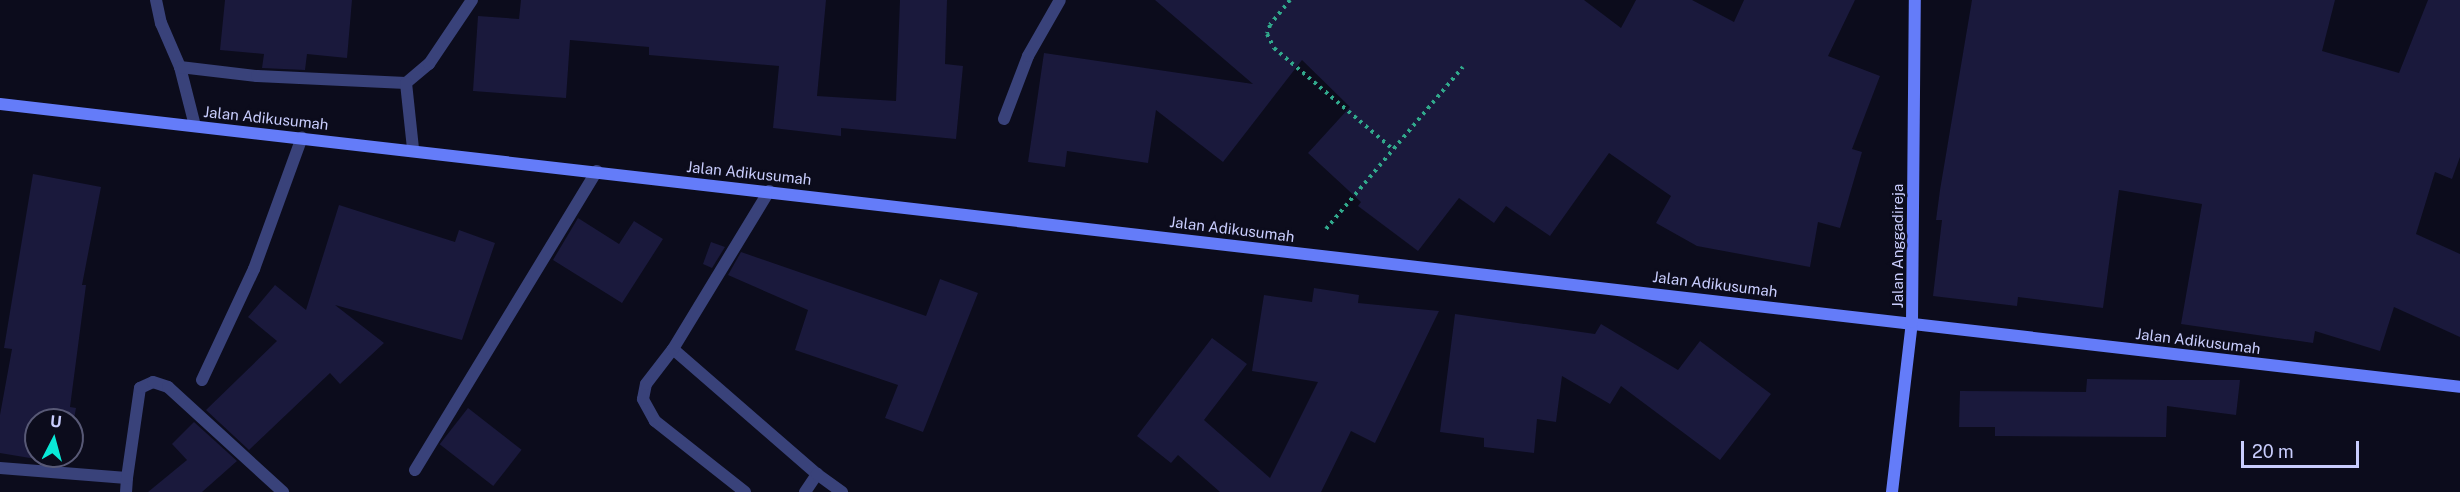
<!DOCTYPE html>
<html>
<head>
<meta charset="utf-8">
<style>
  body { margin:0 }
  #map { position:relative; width:2460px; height:492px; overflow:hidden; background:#0c0c1c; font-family:"Public Sans",sans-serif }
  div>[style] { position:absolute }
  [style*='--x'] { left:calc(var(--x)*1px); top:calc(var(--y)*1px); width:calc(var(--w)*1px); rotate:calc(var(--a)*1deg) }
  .building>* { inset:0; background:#1a193c; transform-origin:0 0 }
  .path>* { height:4px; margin-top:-2px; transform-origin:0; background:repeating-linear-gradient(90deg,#31a98c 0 3px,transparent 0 7.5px) }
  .service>* { height:12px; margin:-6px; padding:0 6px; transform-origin:6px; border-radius:6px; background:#39427a }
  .minor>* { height:12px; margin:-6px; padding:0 6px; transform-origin:6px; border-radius:6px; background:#39427a }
  .secondary>* { height:12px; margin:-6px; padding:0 6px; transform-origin:6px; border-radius:6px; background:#647cf9 }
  span { translate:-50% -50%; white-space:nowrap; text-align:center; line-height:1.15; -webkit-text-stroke:5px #0c0c1c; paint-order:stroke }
  .street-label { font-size:15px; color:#c9cdfd }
  .north { position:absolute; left:24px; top:408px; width:60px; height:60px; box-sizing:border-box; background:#0c0c1c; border:2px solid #585976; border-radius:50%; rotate:6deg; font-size:16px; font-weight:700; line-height:24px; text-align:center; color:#c9cdfd }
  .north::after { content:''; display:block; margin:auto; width:21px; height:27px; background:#09e9d7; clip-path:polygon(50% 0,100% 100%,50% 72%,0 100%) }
  .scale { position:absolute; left:2241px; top:441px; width:118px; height:27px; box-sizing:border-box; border:3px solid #c9cdfd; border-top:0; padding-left:8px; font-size:18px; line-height:21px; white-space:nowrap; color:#c9cdfd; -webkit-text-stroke:4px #0c0c1c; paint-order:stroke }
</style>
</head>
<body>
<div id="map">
  <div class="building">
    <div style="clip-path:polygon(225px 0,352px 0,347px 58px,307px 54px,305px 70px,262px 68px,264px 54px,220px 50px)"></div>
    <div style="clip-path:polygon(521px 0,826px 0,817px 96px,896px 101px,900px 0,947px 0,945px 64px,963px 66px,956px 139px,841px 128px,841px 136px,773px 128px,779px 66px,649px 55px,649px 47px,570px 40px,566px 98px,473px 91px,478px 16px,519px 19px)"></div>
    <div style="clip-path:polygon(1155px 0,1584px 0,1621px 28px,1636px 0,1692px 0,1734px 22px,1744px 0,1855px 0,1828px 56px,1880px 76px,1852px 149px,1862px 152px,1840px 228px,1818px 222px,1810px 267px,1697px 246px,1656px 223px,1671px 196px,1609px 153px,1550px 236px,1506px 206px,1494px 223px,1459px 198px,1418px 251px,1358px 206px,1361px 202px,1308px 153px,1350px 107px,1302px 60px,1223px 162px,1156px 110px,1148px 163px,1067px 151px,1065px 167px,1028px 162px,1044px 53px,1253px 84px)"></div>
    <div style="clip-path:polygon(1972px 0,2335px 0,2322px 51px,2399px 73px,2428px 0,2460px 0,2460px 157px,2452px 179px,2435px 172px,2416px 234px,2460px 254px,2460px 337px,2394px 307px,2380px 351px,2315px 331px,2313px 343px,2181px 324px,2202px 204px,2119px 190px,2103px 308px,2018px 297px,2017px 306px,1933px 296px,1942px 220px,1936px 220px,1940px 190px)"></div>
    <div style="clip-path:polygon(33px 174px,101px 187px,82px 285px,86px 285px,70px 407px,76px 408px,72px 430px,72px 420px,36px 420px,36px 456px,67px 456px,66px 464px,0 453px,0 415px,12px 349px,4px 348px)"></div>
    <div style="clip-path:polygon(339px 205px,455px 242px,459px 230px,495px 243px,462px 340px,335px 305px,384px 343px,340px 384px,330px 373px,249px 450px,206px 410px,277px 341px,248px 317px,275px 285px,306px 310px)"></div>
    <div style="clip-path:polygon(578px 218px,619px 244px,634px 221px,663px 239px,622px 303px,553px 260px)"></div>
    <div style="clip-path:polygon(711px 242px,725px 247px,712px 268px,703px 264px)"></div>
    <div style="clip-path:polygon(741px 252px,926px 316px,940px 279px,978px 293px,923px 432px,885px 418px,898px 385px,795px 350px,808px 310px,728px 275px)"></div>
    <div style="clip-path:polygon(1314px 288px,1359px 295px,1358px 303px,1439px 311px,1375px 443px,1351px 431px,1321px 492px,1220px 492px,1178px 455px,1171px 463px,1137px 436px,1212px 338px,1247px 364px,1204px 420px,1270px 478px,1318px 382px,1252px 371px,1264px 295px,1312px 302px)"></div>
    <div style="clip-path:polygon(1455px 314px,1595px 334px,1601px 324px,1678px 370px,1700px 341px,1771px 394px,1720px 460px,1621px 386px,1610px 404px,1562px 376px,1556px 422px,1537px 419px,1534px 453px,1484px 447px,1484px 438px,1440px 432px)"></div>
    <div style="clip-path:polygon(2087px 379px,2167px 380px,2240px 380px,2236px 415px,2167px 406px,2166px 437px,1995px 436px,1995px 427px,1959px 427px,1960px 391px,2086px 392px)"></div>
    <div style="left:468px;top:408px;width:68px;height:46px;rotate:38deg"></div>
    <div style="clip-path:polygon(194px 422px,237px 461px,202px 492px,148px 492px,187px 460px,172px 444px)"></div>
  </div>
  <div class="path">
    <div style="--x:1290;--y:0;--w:32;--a:129"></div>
    <div style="--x:1270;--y:25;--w:9;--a:108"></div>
    <div style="--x:1267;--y:34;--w:16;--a:63"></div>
    <div style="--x:1274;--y:48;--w:157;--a:40.4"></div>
    <div style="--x:1326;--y:229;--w:212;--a:-49.8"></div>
  </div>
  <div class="service">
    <div style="--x:156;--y:0;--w:24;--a:78"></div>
    <div style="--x:161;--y:23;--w:48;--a:66.6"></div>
    <div style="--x:180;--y:67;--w:61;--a:75.7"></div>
    <div style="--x:180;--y:67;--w:78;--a:6.7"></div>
    <div style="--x:257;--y:76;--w:149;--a:2.7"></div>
    <div style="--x:406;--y:83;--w:30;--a:-40"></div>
    <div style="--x:429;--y:64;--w:77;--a:-56.1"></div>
    <div style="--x:406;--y:83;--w:66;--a:83.9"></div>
  </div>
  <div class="minor">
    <div style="--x:1004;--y:119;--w:67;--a:-69.1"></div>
    <div style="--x:1028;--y:56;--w:64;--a:-60.3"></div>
    <div style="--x:673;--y:349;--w:191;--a:41"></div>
    <div style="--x:202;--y:380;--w:123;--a:-64.9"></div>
    <div style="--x:254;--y:269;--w:140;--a:-70"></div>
    <div style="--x:0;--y:468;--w:127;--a:4.5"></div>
    <div style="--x:127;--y:478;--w:14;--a:94"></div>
    <div style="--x:415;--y:470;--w:350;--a:-58.7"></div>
    <div style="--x:127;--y:478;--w:91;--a:-81.8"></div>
    <div style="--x:140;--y:388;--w:14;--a:-25"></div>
    <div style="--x:153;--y:382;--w:16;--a:18"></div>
    <div style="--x:168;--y:387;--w:156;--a:42.4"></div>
    <div style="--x:745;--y:492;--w:115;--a:-141.7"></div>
    <div style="--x:655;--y:421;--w:25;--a:-119"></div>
    <div style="--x:643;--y:399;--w:15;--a:-79"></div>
    <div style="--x:646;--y:384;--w:44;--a:-52.4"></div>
    <div style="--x:673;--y:349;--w:185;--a:-58.7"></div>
    <div style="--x:805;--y:492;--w:22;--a:-56"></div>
    <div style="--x:817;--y:474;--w:31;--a:36"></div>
  </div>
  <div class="secondary">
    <div style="--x:0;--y:104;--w:2476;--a:6.56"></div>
    <div style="--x:1892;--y:492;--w:171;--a:-83.3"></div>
    <div style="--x:1912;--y:322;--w:322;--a:-89.5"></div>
  </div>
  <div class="street-label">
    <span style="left:266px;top:118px;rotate:6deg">Jalan Adikusumah</span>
    <span style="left:749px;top:173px;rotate:6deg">Jalan Adikusumah</span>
    <span style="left:1232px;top:229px;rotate:7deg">Jalan Adikusumah</span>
    <span style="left:1898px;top:246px;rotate:-90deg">Jalan Anggadireja</span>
    <span style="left:1715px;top:284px;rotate:7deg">Jalan Adikusumah</span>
    <span style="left:2198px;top:341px;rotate:7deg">Jalan Adikusumah</span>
  </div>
  <div class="north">U</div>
  <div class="scale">20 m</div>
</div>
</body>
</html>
